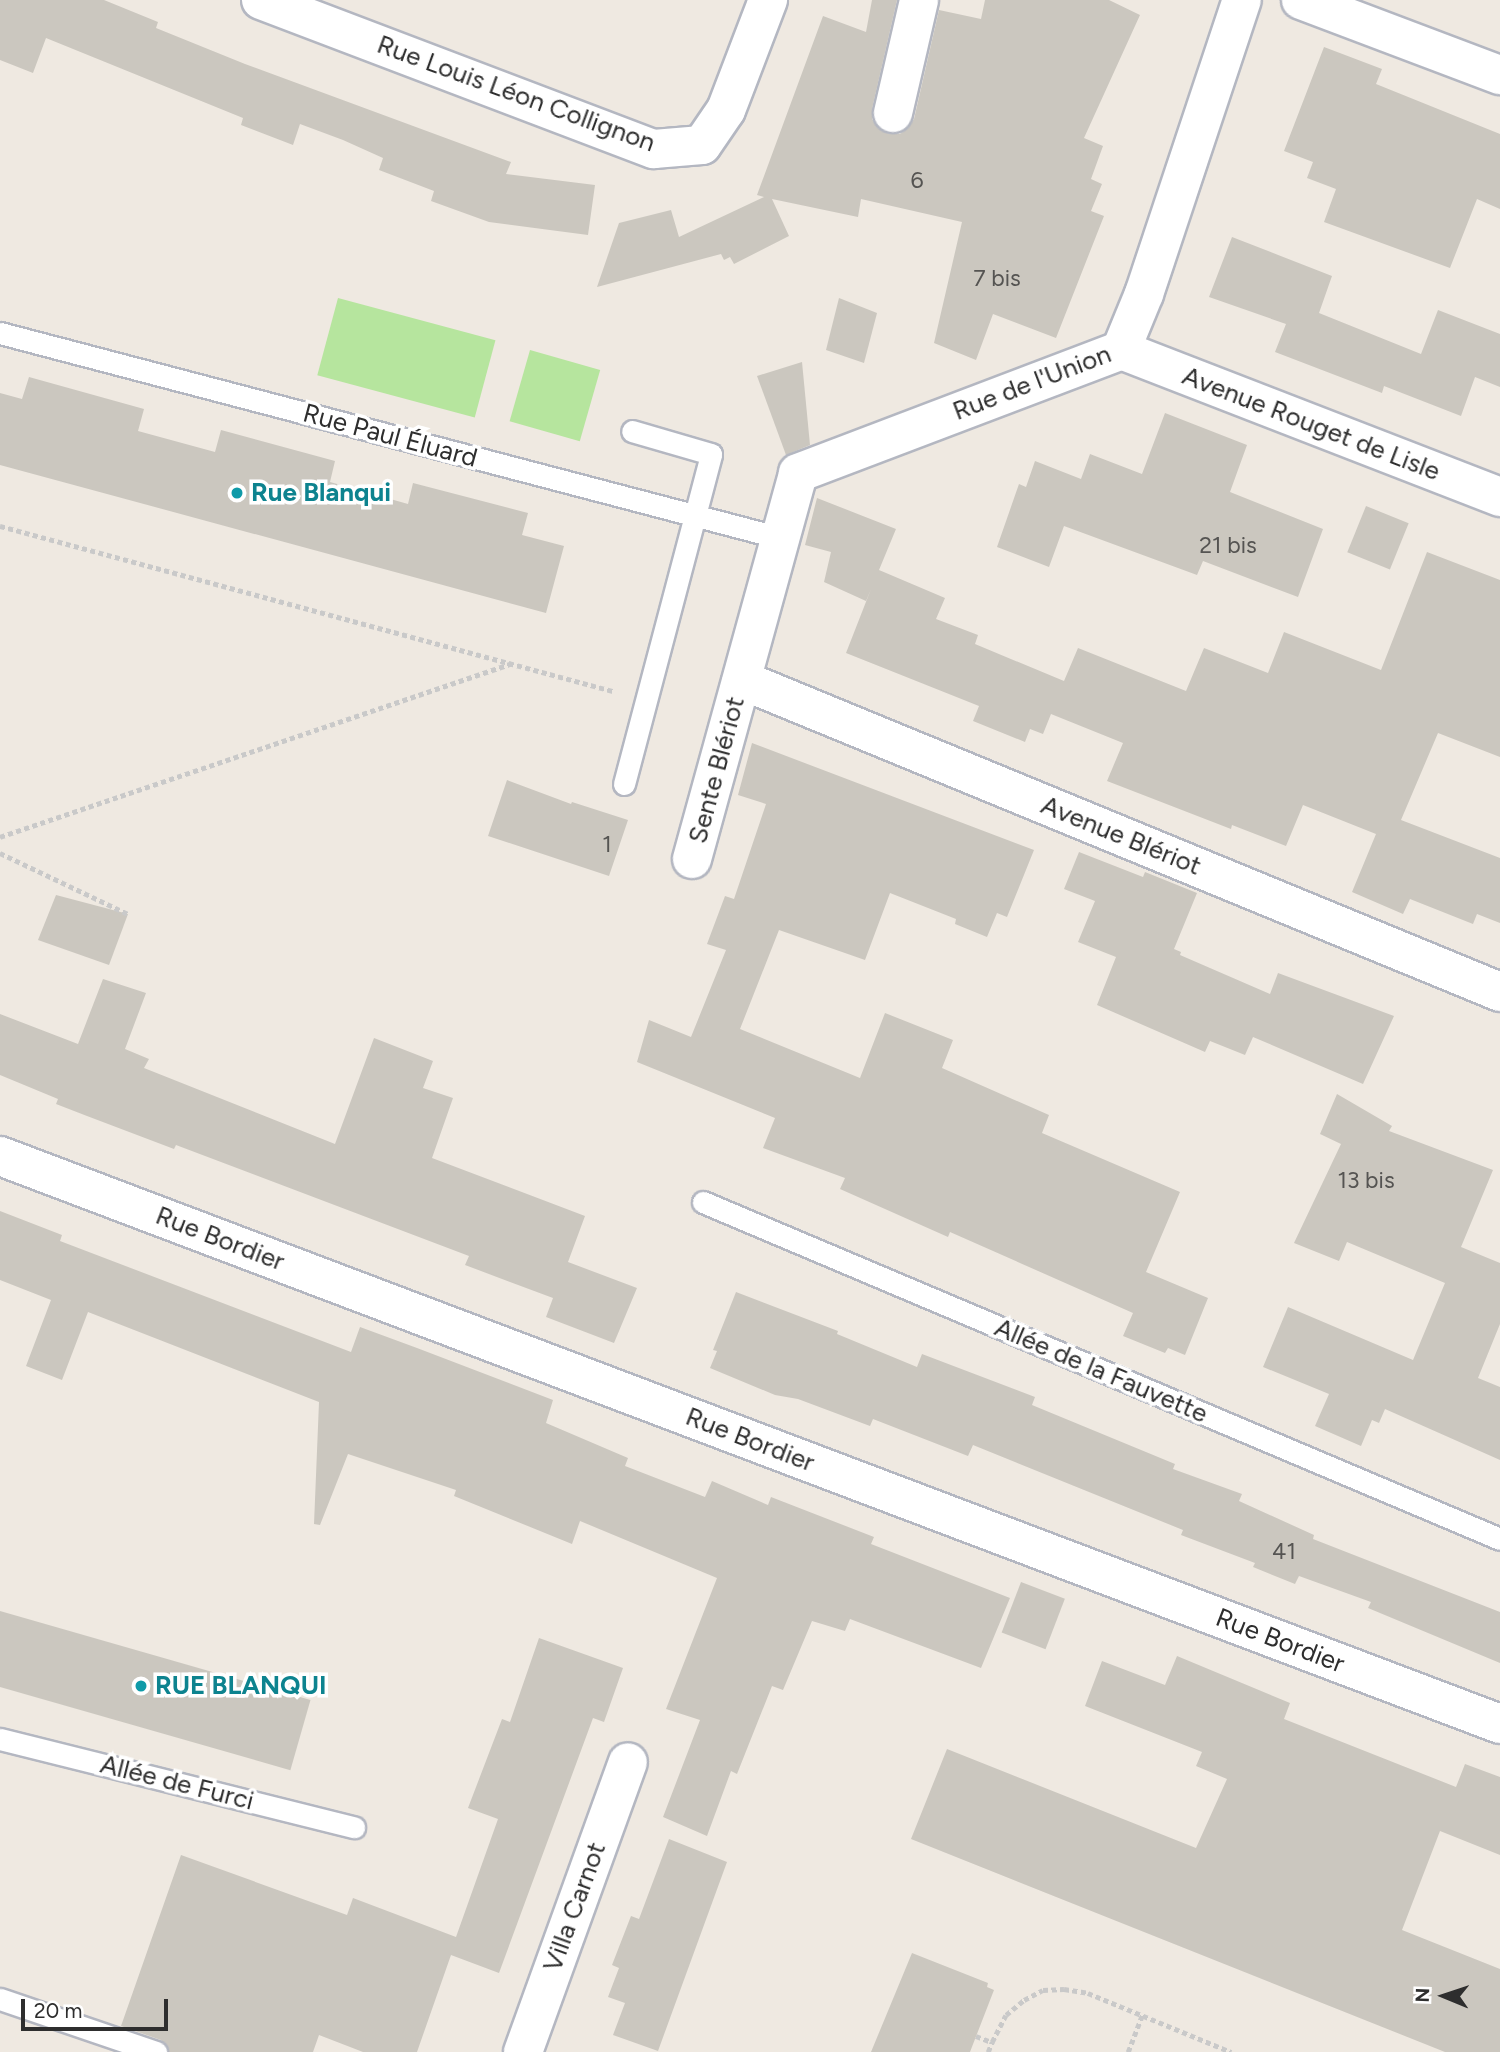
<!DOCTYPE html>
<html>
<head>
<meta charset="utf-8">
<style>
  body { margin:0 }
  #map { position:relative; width:1500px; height:2052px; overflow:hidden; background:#efe9e1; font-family:Figtree,sans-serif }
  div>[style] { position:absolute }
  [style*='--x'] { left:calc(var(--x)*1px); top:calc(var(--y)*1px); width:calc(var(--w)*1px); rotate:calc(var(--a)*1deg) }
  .green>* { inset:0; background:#b6e59e; transform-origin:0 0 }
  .building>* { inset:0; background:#cbc7bf; transform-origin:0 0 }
  .path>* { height:4.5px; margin-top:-2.25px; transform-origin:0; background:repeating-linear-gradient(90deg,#c9c9c9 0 5px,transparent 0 8.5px) }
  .roads { filter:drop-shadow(2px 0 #b4b7c1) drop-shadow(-2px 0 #b4b7c1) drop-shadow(0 2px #b4b7c1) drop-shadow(0 -2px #b4b7c1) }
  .lane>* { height:21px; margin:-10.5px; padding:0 10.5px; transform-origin:10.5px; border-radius:10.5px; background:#fff }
  .street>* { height:38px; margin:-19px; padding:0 19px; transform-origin:19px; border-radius:19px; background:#fff }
  .dots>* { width:19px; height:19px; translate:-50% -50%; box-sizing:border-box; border:4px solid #fff; border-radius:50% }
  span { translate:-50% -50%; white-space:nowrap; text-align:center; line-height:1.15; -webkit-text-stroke:7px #fff; paint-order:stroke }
  .number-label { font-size:23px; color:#555452 }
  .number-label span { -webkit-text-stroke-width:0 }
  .street-label { font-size:26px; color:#2e2e2e }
  .culture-label { font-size:26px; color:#0d838f; font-weight:700 }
  .left { translate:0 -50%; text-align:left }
  .north { position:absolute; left:1409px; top:1961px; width:70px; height:70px; -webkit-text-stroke:5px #fff; paint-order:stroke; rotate:272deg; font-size:19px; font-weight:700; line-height:28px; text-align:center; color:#2e2e2e }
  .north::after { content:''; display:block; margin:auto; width:24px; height:32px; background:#2e2e2e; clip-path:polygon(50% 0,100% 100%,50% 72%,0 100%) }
  .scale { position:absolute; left:21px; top:1999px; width:147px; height:32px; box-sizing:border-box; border:4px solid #2e2e2e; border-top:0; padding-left:9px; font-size:21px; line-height:24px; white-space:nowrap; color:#2e2e2e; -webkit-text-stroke:5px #fff; paint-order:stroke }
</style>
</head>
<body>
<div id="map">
  <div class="green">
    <div style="left:338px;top:298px;width:163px;height:80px;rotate:15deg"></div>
    <div style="left:530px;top:350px;width:73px;height:74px;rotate:16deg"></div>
  </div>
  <div class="building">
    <div style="clip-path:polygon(0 0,104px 0,158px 22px,156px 28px,245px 64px,511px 162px,506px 174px,595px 185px,588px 235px,489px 222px,431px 201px,434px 191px,379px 170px,383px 158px,343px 140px,300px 124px,293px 145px,241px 125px,243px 118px,46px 38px,33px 73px,0 60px)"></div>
    <div style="clip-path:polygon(872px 0,897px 0,872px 109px,872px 119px,878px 128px,889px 134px,900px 134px,908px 128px,914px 119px,939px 10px,981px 19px,985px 0,1109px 0,1140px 15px,1084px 138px,1103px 146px,1091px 179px,1102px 184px,1091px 211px,1104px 216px,1056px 338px,993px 314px,976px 360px,934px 343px,962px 222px,861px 199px,858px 217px,772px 199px,789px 236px,734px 264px,730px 257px,724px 260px,721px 254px,597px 287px,619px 223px,671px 210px,679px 237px,764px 197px,757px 195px,823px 16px,866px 32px)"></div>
    <div style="clip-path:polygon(1324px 47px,1382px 69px,1376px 84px,1500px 134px,1500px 209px,1477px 199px,1450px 268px,1324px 222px,1336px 189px,1307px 178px,1313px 162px,1284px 151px)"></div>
    <div style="clip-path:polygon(1232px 237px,1332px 276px,1319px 313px,1421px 354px,1438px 310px,1500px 334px,1500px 387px,1475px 377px,1461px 416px,1384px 386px,1382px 393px,1275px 352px,1286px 324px,1209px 297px)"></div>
    <div style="clip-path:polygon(839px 298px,877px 313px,864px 363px,826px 350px)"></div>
    <div style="clip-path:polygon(802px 362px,810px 445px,786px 455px,757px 376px)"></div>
    <div style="clip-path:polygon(29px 377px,144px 409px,138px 431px,215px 452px,221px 430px,335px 461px,330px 482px,408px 504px,413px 483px,528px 513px,522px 535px,564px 546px,546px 613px,0 465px,0 393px,22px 399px)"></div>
    <div style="clip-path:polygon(1165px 413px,1247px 445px,1230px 492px,1323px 529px,1298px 597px,1203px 561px,1197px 575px,1064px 526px,1049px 567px,997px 547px,1019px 484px,1026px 487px,1035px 461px,1081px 479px,1090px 454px,1142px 474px)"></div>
    <div style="clip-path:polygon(817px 498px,896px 529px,879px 570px,945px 598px,936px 619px,978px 635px,975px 644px,1064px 681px,1078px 648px,1186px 691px,1204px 648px,1268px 673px,1284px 632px,1381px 670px,1427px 552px,1500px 580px,1500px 757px,1438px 733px,1401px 820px,1500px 858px,1500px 923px,1477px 914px,1473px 924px,1410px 899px,1403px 914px,1352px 892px,1376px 834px,1303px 805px,1286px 846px,1232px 825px,1231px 829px,1107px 781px,1123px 743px,1051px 714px,1043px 734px,1030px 729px,1025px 742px,973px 721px,979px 706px,846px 653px,871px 589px,866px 601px,824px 582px,831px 552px,805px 545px)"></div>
    <div style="left:1366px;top:506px;width:46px;height:50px;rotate:22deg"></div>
    <div style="clip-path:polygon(752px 743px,1034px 850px,1007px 917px,997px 913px,987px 937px,955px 924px,956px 919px,890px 893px,865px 960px,779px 930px,740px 1029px,860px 1078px,885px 1013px,953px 1040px,942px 1068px,1049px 1115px,1042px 1133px,1180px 1192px,1146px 1272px,1208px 1298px,1185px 1355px,1168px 1348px,1165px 1353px,1123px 1336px,1133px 1313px,950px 1232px,948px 1237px,840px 1189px,845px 1178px,763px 1148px,775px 1118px,637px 1062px,649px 1020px,691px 1037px,726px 950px,707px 944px,725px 896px,734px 899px,766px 804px,738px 795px)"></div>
    <div style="clip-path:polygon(507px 780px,571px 804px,572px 802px,628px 820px,609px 876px,488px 836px)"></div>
    <div style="clip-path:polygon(1079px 852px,1143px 877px,1145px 872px,1197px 893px,1174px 949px,1181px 952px,1180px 955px,1270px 994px,1278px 973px,1394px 1016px,1363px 1084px,1253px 1037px,1245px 1055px,1210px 1041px,1205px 1052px,1097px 1005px,1116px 957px,1078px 942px,1095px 901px,1064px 889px)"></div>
    <div style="clip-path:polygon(56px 895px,128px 914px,109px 965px,38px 940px)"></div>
    <div style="clip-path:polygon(103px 979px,146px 993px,125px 1049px,149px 1059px,144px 1068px,335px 1144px,374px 1038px,433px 1061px,423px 1088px,453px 1098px,432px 1158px,585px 1216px,568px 1262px,637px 1288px,614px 1343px,546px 1317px,553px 1298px,465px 1265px,469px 1256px,176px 1145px,174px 1149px,87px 1116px,56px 1104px,58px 1099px,0 1075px,0 1014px,78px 1044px)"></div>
    <div style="clip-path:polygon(1337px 1094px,1392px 1126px,1389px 1131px,1493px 1170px,1461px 1247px,1500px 1263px,1500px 1324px,1478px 1378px,1500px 1387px,1500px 1460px,1385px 1409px,1379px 1423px,1372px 1420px,1361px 1446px,1315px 1426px,1329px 1394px,1263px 1367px,1288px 1307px,1413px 1360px,1445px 1283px,1347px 1242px,1339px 1261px,1294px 1243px,1341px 1144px,1320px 1134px)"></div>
    <div style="clip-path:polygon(0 1211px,62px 1235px,60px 1241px,351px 1352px,360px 1327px,417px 1348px,553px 1400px,546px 1423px,628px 1458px,625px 1466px,705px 1497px,712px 1481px,768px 1505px,771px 1497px,874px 1537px,871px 1544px,1010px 1598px,981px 1668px,850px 1619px,845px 1631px,812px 1621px,783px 1690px,772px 1686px,737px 1774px,731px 1771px,707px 1836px,663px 1817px,700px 1720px,666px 1709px,717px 1578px,580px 1521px,572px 1544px,454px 1496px,456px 1490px,348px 1454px,320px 1525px,314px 1524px,319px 1402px,88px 1312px,62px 1380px,26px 1366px,51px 1300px,0 1280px)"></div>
    <div style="clip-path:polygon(736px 1292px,838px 1331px,837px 1334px,917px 1367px,922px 1354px,1035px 1397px,1032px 1405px,1175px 1464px,1173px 1469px,1242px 1494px,1239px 1501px,1314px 1535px,1313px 1539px,1500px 1612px,1500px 1663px,1368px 1608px,1371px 1602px,1299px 1576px,1295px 1584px,1253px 1567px,1255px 1563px,1181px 1535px,1183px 1530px,973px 1445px,968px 1456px,873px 1419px,870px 1426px,798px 1399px,775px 1395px,710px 1368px,717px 1351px,713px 1350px)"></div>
    <div style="left:1021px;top:1582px;width:47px;height:54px;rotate:21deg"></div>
    <div style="left:0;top:1611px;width:323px;height:73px;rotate:16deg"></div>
    <div style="clip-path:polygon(539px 1638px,623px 1668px,604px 1722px,593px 1718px,499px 1973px,451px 1955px,417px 2052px,363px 2052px,319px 2035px,313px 2052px,169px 2052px,161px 2040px,121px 2026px,181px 1855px,347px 1915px,353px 1898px,456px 1937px,498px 1819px,468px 1808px,502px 1719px,510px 1722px)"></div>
    <div style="clip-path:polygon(1177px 1656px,1290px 1703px,1284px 1719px,1456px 1787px,1465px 1764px,1500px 1777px,1500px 1855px,1440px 1831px,1402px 1930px,1500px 1969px,1500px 2052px,1445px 2052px,911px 1839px,947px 1749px,1196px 1848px,1227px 1779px,1196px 1766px,1202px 1752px,1085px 1706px,1102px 1661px,1165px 1685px)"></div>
    <div style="clip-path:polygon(669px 1839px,727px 1862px,658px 2051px,613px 2035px,625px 2003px,608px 1997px,619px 1968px,612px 1965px,631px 1916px,639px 1919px)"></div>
    <div style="clip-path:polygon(912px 1953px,988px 1983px,987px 1987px,994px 1990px,970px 2052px,871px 2052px)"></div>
  </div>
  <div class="path">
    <div style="--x:0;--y:526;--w:635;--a:15.07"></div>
    <div style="--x:0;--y:837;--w:542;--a:-18.74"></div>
    <div style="--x:0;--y:853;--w:142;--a:25.5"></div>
    <div style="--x:976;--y:2036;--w:17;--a:21"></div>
    <div style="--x:992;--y:2042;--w:30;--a:-63"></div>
    <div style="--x:1006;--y:2015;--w:23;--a:-40"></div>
    <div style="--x:1024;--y:2000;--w:21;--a:-28"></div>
    <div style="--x:1043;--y:1990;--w:21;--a:-3"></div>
    <div style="--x:1064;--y:1989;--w:24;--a:9"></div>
    <div style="--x:1088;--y:1993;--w:155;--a:22.4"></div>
    <div style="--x:988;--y:2052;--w:11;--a:-68"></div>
    <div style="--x:1128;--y:2052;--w:40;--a:-69"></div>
  </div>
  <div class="roads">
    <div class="lane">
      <div style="--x:0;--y:333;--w:807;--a:14.71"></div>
      <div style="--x:624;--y:784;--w:341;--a:-75.2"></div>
      <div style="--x:711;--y:454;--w:82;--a:-163.8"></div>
      <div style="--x:703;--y:1202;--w:865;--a:22.92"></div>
      <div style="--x:0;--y:1739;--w:365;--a:14"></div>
      <div style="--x:0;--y:1999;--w:165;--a:18.8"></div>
    </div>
    <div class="street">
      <div style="--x:261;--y:0;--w:420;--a:20.8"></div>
      <div style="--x:654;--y:149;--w:48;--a:-4.8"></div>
      <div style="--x:702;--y:145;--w:42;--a:-55.6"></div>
      <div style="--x:726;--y:110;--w:118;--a:-69.1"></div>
      <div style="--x:1301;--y:0;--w:213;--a:20.7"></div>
      <div style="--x:893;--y:113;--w:116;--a:-77"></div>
      <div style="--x:1121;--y:350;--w:407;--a:21.2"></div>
      <div style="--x:742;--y:680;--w:820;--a:22.37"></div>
      <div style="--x:692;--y:859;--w:400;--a:-74.6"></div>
      <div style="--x:798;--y:473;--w:346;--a:-20.8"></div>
      <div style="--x:1121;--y:350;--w:61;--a:-67.7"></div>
      <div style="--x:1144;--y:294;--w:310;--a:-71.6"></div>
      <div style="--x:0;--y:1156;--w:1604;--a:20.74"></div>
      <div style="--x:523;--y:2052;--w:308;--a:-70.1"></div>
    </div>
  </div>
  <div class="dots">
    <div style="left:237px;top:493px;background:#0f9aa8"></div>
    <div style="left:141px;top:1686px;background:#0f9aa8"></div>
  </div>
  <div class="number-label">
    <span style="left:917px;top:180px">6</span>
    <span style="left:997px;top:278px">7 bis</span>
    <span style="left:1228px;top:545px">21 bis</span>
    <span style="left:607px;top:844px">1</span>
    <span style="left:1366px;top:1180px">13 bis</span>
    <span style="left:1284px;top:1551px">41</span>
  </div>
  <div class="street-label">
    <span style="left:516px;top:94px;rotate:20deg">Rue Louis Léon Collignon</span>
    <span style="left:1032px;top:383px;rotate:-21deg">Rue de l'Union</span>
    <span style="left:1311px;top:424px;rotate:21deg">Avenue Rouget de Lisle</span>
    <span style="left:390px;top:436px;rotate:15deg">Rue Paul Éluard</span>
    <span style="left:717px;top:770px;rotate:-75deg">Sente Blériot</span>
    <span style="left:1121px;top:836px;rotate:22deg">Avenue Blériot</span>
    <span style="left:220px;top:1239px;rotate:21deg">Rue Bordier</span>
    <span style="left:1101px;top:1371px;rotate:23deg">Allée de la Fauvette</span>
    <span style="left:750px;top:1440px;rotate:21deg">Rue Bordier</span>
    <span style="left:1280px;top:1641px;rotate:21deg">Rue Bordier</span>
    <span style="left:177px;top:1783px;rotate:14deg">Allée de Furci</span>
    <span style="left:575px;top:1907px;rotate:-70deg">Villa Carnot</span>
  </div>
  <div class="culture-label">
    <span class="left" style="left:251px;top:493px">Rue Blanqui</span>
    <span class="left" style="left:155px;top:1686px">RUE BLANQUI</span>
  </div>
  <div class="north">N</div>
  <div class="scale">20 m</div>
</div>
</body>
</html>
